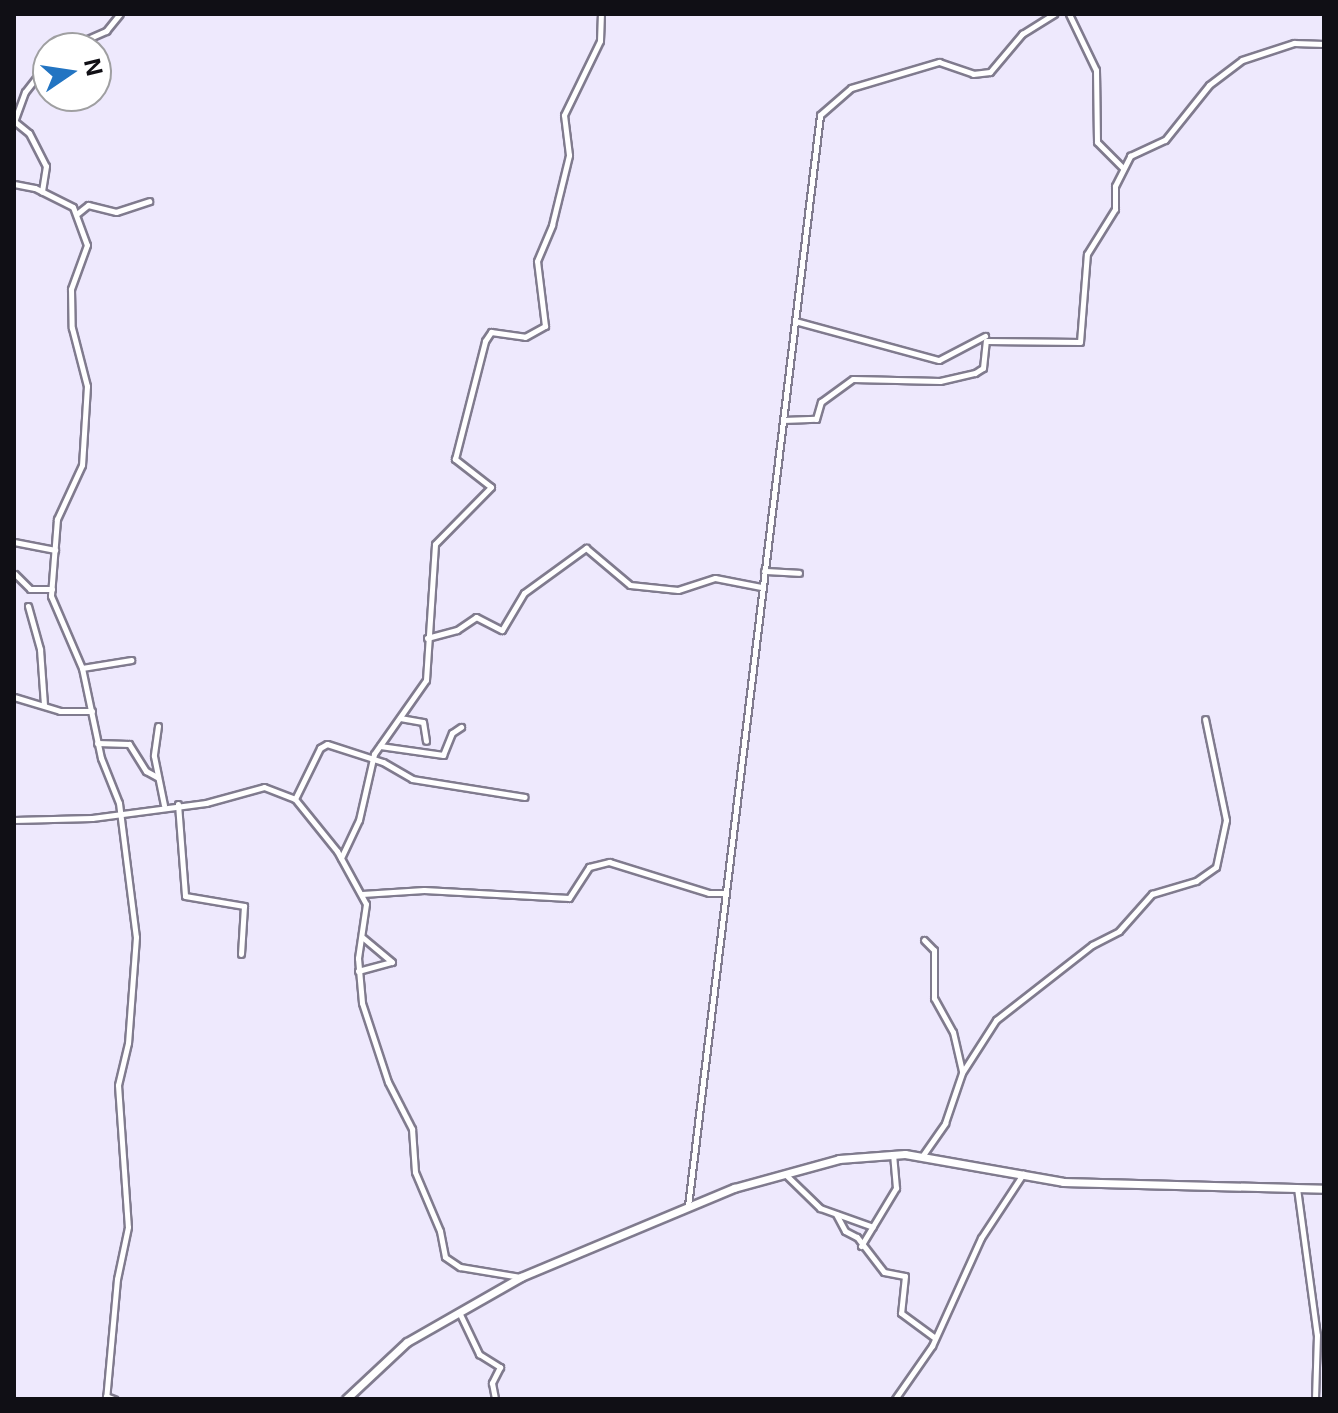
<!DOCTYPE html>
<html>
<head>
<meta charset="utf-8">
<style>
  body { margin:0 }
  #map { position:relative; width:1338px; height:1413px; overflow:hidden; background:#eee9fd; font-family:Inter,sans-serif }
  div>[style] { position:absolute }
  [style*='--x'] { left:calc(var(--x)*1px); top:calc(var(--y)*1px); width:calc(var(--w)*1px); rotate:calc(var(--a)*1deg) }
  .roads { filter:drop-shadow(2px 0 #807b8e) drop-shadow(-2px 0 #807b8e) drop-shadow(0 2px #807b8e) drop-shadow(0 -2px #807b8e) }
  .street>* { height:5px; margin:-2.5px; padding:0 2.5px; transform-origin:2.5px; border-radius:2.5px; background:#fff }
  .secondary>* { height:7px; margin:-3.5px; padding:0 3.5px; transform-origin:3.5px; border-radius:3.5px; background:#fff }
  span { translate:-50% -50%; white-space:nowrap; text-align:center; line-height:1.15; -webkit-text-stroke:8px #fff; paint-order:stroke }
  .frame { position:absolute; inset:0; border:16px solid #100f15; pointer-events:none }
  .north { position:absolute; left:32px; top:32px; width:80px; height:80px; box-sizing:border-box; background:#fff; border:2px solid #9f9fa1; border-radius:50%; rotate:77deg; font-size:22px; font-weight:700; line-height:32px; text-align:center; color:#100f15 }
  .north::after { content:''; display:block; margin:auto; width:28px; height:36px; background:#2274c2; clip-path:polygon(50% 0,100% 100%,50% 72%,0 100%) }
</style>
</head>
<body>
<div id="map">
  <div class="roads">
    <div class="street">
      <div style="--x:1069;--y:14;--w:62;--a:64.3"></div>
      <div style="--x:1096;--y:70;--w:72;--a:89.2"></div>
      <div style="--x:1097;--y:142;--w:37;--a:45"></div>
      <div style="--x:67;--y:48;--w:43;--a:-23.6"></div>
      <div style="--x:106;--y:31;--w:22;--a:-51"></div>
      <div style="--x:14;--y:121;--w:19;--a:39"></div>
      <div style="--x:29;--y:133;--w:37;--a:63"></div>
      <div style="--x:46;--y:166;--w:26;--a:99"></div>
      <div style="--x:14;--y:122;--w:32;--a:-70"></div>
      <div style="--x:25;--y:92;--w:37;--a:-52"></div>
      <div style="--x:14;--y:184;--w:21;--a:11"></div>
      <div style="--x:35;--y:188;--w:42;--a:26.6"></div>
      <div style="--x:73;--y:207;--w:40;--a:69.8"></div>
      <div style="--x:87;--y:245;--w:47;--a:110"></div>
      <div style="--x:71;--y:289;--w:39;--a:89"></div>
      <div style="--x:72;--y:328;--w:60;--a:75.5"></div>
      <div style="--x:87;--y:386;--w:79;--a:93.6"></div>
      <div style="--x:82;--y:465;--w:60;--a:114.8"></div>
      <div style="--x:57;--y:519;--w:77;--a:94.5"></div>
      <div style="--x:51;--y:596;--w:78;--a:66.7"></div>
      <div style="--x:82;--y:668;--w:92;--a:78.1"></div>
      <div style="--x:101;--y:758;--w:48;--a:68.2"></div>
      <div style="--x:119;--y:803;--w:135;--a:82.8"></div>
      <div style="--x:136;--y:937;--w:106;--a:94.3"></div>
      <div style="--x:128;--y:1043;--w:43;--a:103.4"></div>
      <div style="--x:118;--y:1085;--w:142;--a:86"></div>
      <div style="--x:128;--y:1227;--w:53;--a:101.9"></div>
      <div style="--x:117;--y:1279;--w:121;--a:95.2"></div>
      <div style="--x:78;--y:213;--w:13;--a:-39"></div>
      <div style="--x:88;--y:205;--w:29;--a:14"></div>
      <div style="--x:116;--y:212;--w:35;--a:-18"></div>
      <div style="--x:795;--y:321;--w:149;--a:15.2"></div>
      <div style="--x:939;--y:360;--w:52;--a:-27.6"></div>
      <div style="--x:783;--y:420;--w:33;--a:-2"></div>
      <div style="--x:816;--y:419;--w:18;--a:-74"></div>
      <div style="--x:821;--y:402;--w:39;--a:-36"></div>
      <div style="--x:853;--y:379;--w:87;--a:1.3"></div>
      <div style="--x:940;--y:381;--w:36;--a:-13"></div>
      <div style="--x:975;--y:373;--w:9;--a:-32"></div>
      <div style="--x:983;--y:368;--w:27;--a:-84"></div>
      <div style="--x:986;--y:341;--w:94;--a:0.6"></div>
      <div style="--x:1080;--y:342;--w:88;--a:-85.5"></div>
      <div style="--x:1087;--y:254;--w:53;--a:-58.1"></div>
      <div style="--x:1115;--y:209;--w:23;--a:-90"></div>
      <div style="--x:1115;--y:186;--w:34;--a:-63"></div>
      <div style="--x:1130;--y:156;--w:38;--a:-25"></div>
      <div style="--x:1165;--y:140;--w:70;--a:-51.3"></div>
      <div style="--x:1209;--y:85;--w:41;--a:-37.1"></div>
      <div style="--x:1242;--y:60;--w:55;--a:-18.1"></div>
      <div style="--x:1294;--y:43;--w:30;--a:2"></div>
      <div style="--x:14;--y:542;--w:42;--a:11"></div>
      <div style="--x:764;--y:571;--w:35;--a:3"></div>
      <div style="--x:15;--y:574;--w:21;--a:45"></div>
      <div style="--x:30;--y:589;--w:22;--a:0"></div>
      <div style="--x:28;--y:606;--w:45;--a:74.4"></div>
      <div style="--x:40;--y:649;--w:56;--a:85.9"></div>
      <div style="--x:427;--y:638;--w:31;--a:-15"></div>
      <div style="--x:457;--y:630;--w:23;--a:-34"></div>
      <div style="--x:476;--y:617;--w:29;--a:27"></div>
      <div style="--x:502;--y:630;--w:43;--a:-59.3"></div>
      <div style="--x:524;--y:593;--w:77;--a:-36"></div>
      <div style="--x:586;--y:548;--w:57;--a:40.1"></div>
      <div style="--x:630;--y:585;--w:48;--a:5.9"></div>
      <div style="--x:678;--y:590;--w:39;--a:-18"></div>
      <div style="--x:715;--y:578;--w:47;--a:11.1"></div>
      <div style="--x:82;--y:668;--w:50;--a:-9.3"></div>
      <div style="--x:14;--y:697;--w:48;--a:16.9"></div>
      <div style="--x:60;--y:711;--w:32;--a:0"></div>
      <div style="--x:400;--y:718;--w:23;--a:10"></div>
      <div style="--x:423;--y:722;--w:19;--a:81"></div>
      <div style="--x:158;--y:726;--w:30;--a:98"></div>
      <div style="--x:154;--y:756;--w:50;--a:78.5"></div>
      <div style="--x:97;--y:743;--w:32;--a:2"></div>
      <div style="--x:129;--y:744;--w:32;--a:58"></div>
      <div style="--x:146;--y:771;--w:13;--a:29"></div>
      <div style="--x:380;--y:746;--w:64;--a:8.1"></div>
      <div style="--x:443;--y:755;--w:24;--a:-68"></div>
      <div style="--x:452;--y:733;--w:11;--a:-34"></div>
      <div style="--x:295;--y:799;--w:57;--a:-63.9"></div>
      <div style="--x:320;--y:748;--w:8;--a:-30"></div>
      <div style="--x:327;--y:744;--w:59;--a:17.8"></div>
      <div style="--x:383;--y:762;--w:34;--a:30"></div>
      <div style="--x:412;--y:779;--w:114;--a:9.1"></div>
      <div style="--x:178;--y:804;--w:92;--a:85.6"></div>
      <div style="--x:185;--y:896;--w:60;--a:9.6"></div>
      <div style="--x:244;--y:906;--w:48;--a:93.6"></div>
      <div style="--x:14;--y:820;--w:78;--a:-1.5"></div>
      <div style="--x:92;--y:818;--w:115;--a:-7.5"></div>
      <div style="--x:206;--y:803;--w:60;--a:-15.4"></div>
      <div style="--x:264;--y:787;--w:33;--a:21"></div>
      <div style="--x:295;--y:799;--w:67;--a:51.1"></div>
      <div style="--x:337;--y:851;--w:60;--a:61.3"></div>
      <div style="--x:366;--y:904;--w:55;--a:98.4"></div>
      <div style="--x:358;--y:958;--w:45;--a:84.9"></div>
      <div style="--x:362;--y:1003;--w:83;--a:71.8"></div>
      <div style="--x:388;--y:1082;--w:53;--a:62.9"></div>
      <div style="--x:412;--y:1129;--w:43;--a:86"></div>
      <div style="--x:415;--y:1172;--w:64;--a:67"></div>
      <div style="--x:440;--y:1231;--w:26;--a:79"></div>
      <div style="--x:445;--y:1257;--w:18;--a:34"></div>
      <div style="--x:460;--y:1267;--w:61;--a:9.5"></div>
      <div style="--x:341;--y:858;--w:42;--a:-64.7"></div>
      <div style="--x:359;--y:820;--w:68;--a:-77.2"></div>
      <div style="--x:374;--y:754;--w:90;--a:-54.9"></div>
      <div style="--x:426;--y:680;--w:136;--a:-86.2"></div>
      <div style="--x:435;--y:544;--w:80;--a:-45.5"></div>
      <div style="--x:491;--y:487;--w:46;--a:-142.1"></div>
      <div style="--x:455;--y:459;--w:122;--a:-75.7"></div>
      <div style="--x:485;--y:341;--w:11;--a:-56"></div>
      <div style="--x:491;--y:332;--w:34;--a:8"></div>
      <div style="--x:525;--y:337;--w:23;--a:-29"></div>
      <div style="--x:545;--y:326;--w:65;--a:-97"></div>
      <div style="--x:537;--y:261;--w:39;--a:-67"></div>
      <div style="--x:552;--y:225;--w:72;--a:-76.3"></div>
      <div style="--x:569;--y:155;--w:40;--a:-97.1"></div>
      <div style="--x:564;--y:115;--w:82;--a:-64.1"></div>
      <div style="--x:600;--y:41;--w:27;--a:-88"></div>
      <div style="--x:362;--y:894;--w:62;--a:-3.7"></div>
      <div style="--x:424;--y:890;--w:145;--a:3.2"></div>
      <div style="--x:569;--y:898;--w:37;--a:-57"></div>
      <div style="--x:589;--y:867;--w:21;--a:-14"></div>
      <div style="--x:609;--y:862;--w:105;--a:17.2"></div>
      <div style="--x:709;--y:893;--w:16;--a:0"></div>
      <div style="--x:924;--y:940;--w:14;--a:45"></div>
      <div style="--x:934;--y:950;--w:48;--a:90"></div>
      <div style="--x:934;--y:998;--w:39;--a:61"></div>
      <div style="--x:953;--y:1032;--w:40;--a:77"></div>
      <div style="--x:358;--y:971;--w:35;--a:-15"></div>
      <div style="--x:392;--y:962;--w:38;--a:-140"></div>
      <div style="--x:923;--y:1155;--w:39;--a:-55"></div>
      <div style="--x:945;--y:1123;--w:53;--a:-71.2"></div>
      <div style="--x:962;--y:1073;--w:63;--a:-57.3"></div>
      <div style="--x:996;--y:1020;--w:122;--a:-38"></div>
      <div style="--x:1092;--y:945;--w:30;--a:-27"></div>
      <div style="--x:1119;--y:931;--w:50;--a:-48.3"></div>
      <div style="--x:1152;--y:894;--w:46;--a:-16.5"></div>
      <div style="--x:1196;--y:881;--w:24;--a:-35"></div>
      <div style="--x:1216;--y:867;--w:48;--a:-78"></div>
      <div style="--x:1226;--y:820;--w:103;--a:-101.7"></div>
      <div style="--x:785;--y:1174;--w:49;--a:44.2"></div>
      <div style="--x:820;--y:1208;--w:56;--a:19.7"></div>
      <div style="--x:1297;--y:1188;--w:148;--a:82.3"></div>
      <div style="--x:1317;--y:1335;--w:64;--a:91.8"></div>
      <div style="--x:688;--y:1206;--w:1099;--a:-83.1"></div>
      <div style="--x:820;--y:115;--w:41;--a:-41.1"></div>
      <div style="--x:851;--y:88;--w:92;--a:-16.5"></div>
      <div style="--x:939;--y:62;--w:36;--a:19"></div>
      <div style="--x:973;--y:74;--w:17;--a:-7"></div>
      <div style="--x:990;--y:72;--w:50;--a:-49.9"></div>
      <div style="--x:1022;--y:34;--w:38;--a:-32"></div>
      <div style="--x:836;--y:1214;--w:19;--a:62"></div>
      <div style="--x:845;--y:1231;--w:13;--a:27"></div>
      <div style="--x:857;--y:1237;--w:44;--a:52.4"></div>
      <div style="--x:884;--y:1272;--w:21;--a:11"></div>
      <div style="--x:905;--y:1276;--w:37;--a:96"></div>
      <div style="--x:901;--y:1313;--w:42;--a:36.3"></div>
      <div style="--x:861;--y:1246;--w:68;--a:-58.9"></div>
      <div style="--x:896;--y:1188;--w:33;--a:-95"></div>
      <div style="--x:459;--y:1312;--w:47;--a:64.5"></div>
      <div style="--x:479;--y:1354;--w:25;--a:32"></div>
      <div style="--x:500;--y:1367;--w:18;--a:117"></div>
      <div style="--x:492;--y:1383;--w:16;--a:79"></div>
      <div style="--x:106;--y:1396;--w:9;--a:21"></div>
      <div style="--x:895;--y:1399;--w:65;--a:-55.1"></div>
      <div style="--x:932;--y:1346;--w:119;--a:-65.6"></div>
      <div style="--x:981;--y:1238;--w:77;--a:-56.7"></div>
    </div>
    <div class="secondary">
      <div style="--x:346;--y:1399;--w:83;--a:-43.1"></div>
      <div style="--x:407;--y:1342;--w:131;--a:-29.7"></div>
      <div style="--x:521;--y:1277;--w:231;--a:-22.7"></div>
      <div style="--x:734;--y:1188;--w:109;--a:-15.4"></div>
      <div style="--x:839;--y:1159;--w:66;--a:-4.3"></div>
      <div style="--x:905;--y:1154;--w:160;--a:10"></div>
      <div style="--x:1063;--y:1182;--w:261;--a:1.5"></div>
    </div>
  </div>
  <div class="frame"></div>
  <div class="north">N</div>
</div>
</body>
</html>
